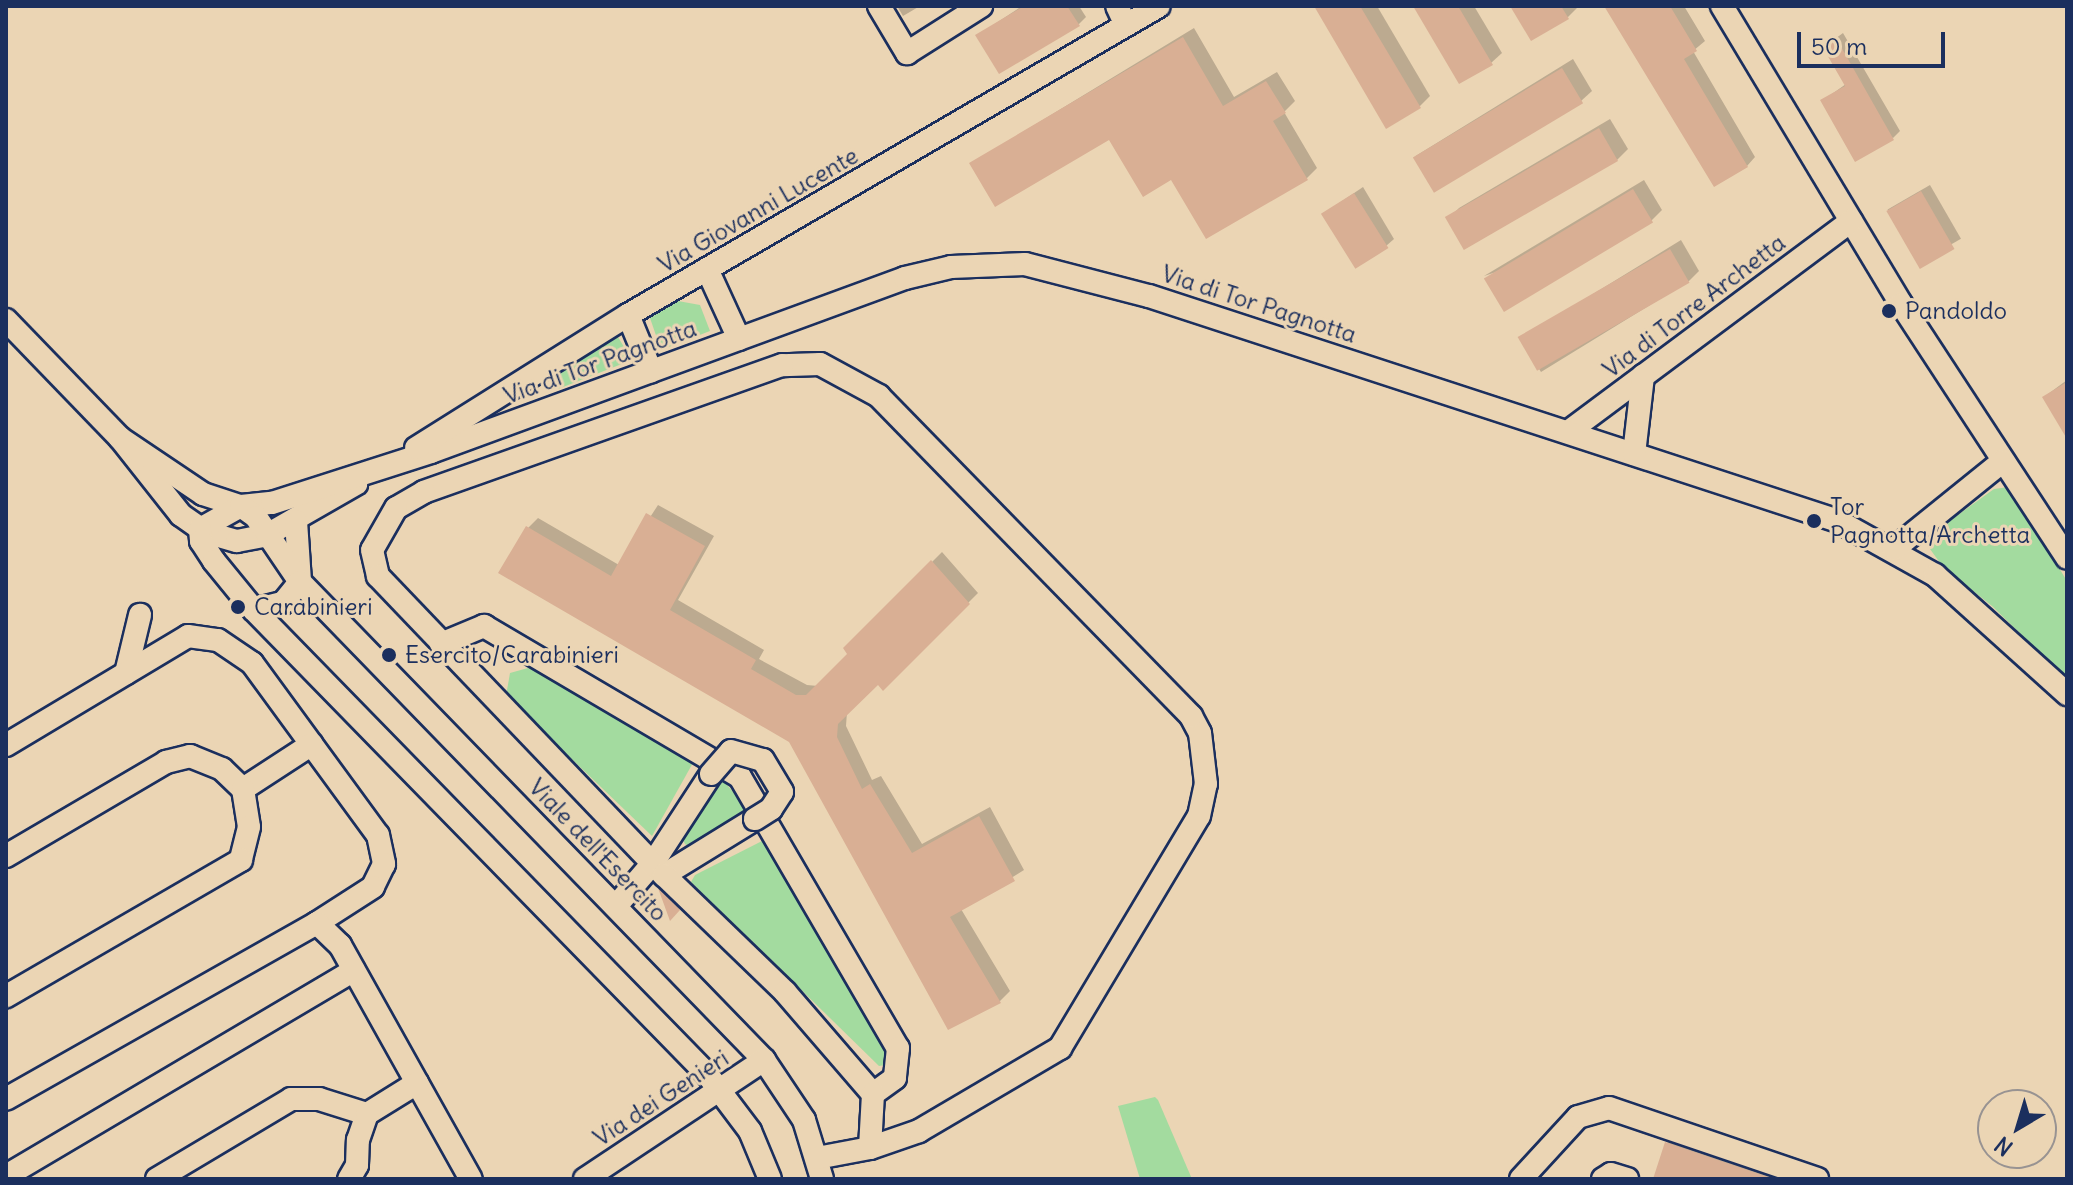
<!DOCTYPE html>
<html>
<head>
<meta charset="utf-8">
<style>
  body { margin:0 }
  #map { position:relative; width:2073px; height:1185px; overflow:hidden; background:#ebd5b4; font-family:Delius,sans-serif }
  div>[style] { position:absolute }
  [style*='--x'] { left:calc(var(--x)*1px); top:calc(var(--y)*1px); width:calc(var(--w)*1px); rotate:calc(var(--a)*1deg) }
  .green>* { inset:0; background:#a3db9f }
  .shadow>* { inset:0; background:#0003; transform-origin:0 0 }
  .building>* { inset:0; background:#d9af94; transform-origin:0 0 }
  .roads { filter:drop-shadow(2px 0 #1b2f5e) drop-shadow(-2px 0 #1b2f5e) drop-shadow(0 2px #1b2f5e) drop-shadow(0 -2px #1b2f5e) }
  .minor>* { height:22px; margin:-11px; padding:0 11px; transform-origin:11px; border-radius:11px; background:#ebd5b4 }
  .bridges { filter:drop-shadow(2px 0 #1b2f5e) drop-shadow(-2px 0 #1b2f5e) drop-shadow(0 2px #1b2f5e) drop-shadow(0 -2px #1b2f5e) }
  .minor-bridge>* { height:22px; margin:-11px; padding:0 11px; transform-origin:11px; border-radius:11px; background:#ebd5b4 }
  .dots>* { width:22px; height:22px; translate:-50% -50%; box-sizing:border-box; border:4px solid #ebd5b4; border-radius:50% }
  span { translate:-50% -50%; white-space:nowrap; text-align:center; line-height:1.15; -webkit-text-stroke:6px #ebd5b4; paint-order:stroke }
  .street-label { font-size:24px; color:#1b2f5e }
  .poi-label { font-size:24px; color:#1b2f5e }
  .left { translate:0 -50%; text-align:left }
  .frame { position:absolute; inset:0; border:8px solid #1b2f5e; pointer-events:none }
  .north { position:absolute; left:1977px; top:1089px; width:80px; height:80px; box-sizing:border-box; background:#ebd5b4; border:2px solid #989392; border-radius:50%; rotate:218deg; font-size:22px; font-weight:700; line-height:32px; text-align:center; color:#1b2f5e }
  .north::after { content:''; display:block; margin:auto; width:28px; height:36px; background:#1b2f5e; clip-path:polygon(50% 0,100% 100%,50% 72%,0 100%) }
  .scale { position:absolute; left:1797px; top:32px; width:148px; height:36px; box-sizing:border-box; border:4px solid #1b2f5e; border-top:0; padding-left:10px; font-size:24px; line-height:28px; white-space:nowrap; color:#1b2f5e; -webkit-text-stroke:6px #ebd5b4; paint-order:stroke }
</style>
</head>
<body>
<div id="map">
  <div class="green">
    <div style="clip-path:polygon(678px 301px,700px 305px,710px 331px,661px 350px,650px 318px)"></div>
    <div style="clip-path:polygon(618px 337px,632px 360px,558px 389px,551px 384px,553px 377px)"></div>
    <div style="clip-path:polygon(2009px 487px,2067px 581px,2067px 679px,1992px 606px,1943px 567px,1930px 549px,1937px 530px,1994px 489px)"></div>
    <div style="clip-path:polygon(528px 668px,554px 677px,694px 761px,652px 836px,506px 696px,510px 673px)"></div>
    <div style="clip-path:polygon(723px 780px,751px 813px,690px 847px,685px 844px,682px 838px)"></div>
    <div style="clip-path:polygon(768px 838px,887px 1051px,885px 1065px,879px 1066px,691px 882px,695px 875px)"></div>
    <div style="clip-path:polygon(1155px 1097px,1158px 1100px,1192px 1179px,1140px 1179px,1118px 1106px)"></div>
  </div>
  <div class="shadow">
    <div style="clip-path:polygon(897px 6px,920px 6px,903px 16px)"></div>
    <div style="clip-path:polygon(1022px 6px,1079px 6px,1086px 17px,1078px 25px,978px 35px)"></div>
    <div style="clip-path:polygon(1316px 6px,1377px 6px,1430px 96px,1419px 107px)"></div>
    <div style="clip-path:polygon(1415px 6px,1474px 6px,1502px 53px,1491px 63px)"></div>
    <div style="clip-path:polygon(1512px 6px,1578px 6px,1578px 7px,1568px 17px)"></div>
    <div style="clip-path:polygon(1607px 6px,1684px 6px,1705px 41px,1693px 51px,1755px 157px,1747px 166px)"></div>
    <div style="clip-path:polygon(1194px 28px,1234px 97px,1277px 72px,1295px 101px,1284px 112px,1317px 168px,1307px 178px,1172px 178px,1110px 137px,972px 163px)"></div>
    <div style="clip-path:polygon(1843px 33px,1900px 131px,1893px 138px,1822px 101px,1846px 84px,1824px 47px)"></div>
    <div style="clip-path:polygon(1573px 59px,1592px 91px,1581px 101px,1414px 157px)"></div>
    <div style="clip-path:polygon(1610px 119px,1628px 149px,1617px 160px,1466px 248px,1449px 218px,1459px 208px)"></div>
    <div style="clip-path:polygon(1644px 180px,1662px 210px,1651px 221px,1484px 276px)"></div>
    <div style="left:1930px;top:185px;width:62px;height:49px;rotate:60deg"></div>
    <div style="clip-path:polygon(1363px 187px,1394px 239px,1386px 246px,1323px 214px)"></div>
    <div style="clip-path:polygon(1681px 240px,1699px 271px,1689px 281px,1541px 372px,1522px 342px,1533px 331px)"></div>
    <div style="clip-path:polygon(2067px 380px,2067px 435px,2044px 397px)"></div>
    <div style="clip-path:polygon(658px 505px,714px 536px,678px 600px,764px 650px,759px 659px,807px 685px,818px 686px,849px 654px,845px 649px,942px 552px,978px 593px,883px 688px,878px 682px,847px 712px,846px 726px,872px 780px,881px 776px,922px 844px,990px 807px,1024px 870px,961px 909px,1010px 991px,1000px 1001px,949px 1028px,790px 741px,528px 528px,538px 518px,619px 565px)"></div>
    <div style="clip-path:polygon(664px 885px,683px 904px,670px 918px,660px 889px)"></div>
    <div style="clip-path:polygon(1677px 1132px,1813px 1179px,1668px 1179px,1667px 1143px)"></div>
  </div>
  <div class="building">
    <div style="clip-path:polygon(1024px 6px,1067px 6px,1080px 26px,999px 74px,975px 35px)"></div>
    <div style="clip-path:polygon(1314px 6px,1360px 6px,1421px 108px,1386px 129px)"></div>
    <div style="clip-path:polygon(1413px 6px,1458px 6px,1493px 65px,1459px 84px)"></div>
    <div style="clip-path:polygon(1510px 6px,1561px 6px,1569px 19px,1531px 41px)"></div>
    <div style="clip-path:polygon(1604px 6px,1670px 6px,1697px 51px,1684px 59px,1748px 167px,1714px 187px)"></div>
    <div style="clip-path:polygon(1183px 37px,1223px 106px,1266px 81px,1286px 113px,1273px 121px,1308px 180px,1206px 239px,1171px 180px,1143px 197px,1109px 140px,995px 207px,969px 163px)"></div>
    <div style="clip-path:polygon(1836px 38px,1894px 140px,1855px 162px,1820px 100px,1845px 86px,1822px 46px)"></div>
    <div style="left:1562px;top:68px;width:41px;height:174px;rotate:59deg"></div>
    <div style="left:1599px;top:128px;width:38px;height:178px;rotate:60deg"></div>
    <div style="left:1633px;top:189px;width:39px;height:174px;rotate:59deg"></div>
    <div style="left:1921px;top:191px;width:67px;height:40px;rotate:60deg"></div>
    <div style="left:1354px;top:193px;width:65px;height:39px;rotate:58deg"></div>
    <div style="left:1670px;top:249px;width:39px;height:176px;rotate:60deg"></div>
    <div style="clip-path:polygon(2067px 382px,2067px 439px,2042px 397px)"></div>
    <div style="clip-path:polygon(646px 513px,705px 546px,670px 610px,756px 660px,751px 669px,796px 695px,806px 695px,847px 654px,843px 648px,931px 560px,970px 604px,883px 691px,878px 685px,838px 724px,837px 737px,862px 789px,870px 784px,912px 853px,979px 816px,1015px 881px,950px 917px,1001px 1003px,948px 1030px,789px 742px,498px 573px,526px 526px,611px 576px)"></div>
    <div style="clip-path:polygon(658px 888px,680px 910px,670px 921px)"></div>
    <div style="clip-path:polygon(1665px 1142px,1774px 1179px,1653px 1179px)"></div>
  </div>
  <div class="roads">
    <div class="minor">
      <div style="--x:879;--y:6;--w:55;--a:59.2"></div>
      <div style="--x:907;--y:53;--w:88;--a:-32.4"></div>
      <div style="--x:1117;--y:6;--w:21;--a:65"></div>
      <div style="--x:1722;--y:6;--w:348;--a:59"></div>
      <div style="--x:1901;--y:304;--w:303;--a:56.8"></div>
      <div style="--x:707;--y:269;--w:77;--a:65.4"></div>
      <div style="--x:628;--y:315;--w:61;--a:67.7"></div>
      <div style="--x:6;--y:320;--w:164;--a:46"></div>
      <div style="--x:120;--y:438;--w:98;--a:51.6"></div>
      <div style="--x:181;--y:515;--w:29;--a:35"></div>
      <div style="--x:205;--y:532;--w:33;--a:16"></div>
      <div style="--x:237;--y:541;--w:31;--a:-11"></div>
      <div style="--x:267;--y:535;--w:103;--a:-29.8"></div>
      <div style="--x:1568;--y:432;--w:353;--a:-36.7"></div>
      <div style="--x:120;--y:438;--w:100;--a:34"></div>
      <div style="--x:203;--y:494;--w:40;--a:18"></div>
      <div style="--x:241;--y:506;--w:31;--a:-6"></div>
      <div style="--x:272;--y:503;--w:167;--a:-17.8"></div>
      <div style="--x:431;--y:452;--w:505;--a:-20.16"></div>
      <div style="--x:905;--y:278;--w:47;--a:-13.4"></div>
      <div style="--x:951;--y:267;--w:74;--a:-2.3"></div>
      <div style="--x:1025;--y:264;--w:128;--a:14.5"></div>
      <div style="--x:1149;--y:296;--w:725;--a:18.08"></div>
      <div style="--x:1838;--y:521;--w:111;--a:29.1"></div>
      <div style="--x:1935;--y:575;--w:178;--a:42"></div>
      <div style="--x:416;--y:448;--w:250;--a:-32.1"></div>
      <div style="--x:628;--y:315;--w:614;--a:-30.2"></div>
      <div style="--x:1634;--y:454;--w:79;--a:-83.4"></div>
      <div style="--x:296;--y:521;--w:61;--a:86.2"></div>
      <div style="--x:200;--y:529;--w:47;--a:-29.3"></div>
      <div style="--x:241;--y:506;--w:19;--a:36"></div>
      <div style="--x:256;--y:517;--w:78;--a:55.9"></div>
      <div style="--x:300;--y:582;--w:666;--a:45.85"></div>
      <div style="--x:764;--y:1060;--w:72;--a:56.3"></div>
      <div style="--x:804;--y:1120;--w:62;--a:73"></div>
      <div style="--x:200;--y:529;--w:12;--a:85"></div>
      <div style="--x:201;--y:541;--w:24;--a:57"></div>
      <div style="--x:214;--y:561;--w:63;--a:50.8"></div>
      <div style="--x:254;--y:610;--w:648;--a:45.69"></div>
      <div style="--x:707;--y:1074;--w:71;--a:53"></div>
      <div style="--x:750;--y:1131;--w:52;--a:67.4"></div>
      <div style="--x:1894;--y:549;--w:140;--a:-38.9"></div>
      <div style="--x:254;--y:610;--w:30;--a:-14"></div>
      <div style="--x:283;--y:603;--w:27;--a:-51"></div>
      <div style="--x:441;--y:644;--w:47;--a:-22.7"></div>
      <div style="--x:484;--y:626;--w:297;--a:30.5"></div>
      <div style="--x:740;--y:777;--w:314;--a:59.8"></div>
      <div style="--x:898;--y:1048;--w:30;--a:96"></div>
      <div style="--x:895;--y:1078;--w:27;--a:144"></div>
      <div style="--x:126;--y:673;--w:60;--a:-76.4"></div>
      <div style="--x:6;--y:745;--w:212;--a:-30.9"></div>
      <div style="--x:188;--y:636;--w:30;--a:8"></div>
      <div style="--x:218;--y:640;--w:41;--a:34.1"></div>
      <div style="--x:252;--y:663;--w:213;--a:53.8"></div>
      <div style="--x:378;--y:835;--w:30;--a:78"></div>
      <div style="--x:384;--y:864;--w:25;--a:116"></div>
      <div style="--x:373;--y:887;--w:67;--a:147.3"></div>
      <div style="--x:317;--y:923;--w:357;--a:150.5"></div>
      <div style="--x:243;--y:789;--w:82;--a:-33.1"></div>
      <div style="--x:6;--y:856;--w:186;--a:-30.4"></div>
      <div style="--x:166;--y:762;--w:25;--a:-14"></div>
      <div style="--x:190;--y:756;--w:35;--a:22"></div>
      <div style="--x:222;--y:769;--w:29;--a:44"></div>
      <div style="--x:243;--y:789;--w:38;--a:81"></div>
      <div style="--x:249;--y:827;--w:34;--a:104"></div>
      <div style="--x:241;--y:860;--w:272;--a:149.9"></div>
      <div style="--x:664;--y:875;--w:107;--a:-31.6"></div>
      <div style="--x:616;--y:906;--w:57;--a:-49.3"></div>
      <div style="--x:653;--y:863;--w:106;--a:-56.9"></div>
      <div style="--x:317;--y:923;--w:32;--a:44"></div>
      <div style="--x:340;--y:945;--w:268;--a:60.8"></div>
      <div style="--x:817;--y:1158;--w:54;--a:-10.7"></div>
      <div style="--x:870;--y:1148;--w:52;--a:-19.1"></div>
      <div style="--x:919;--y:1131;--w:164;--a:-30.5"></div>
      <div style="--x:1060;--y:1048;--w:270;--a:-59.1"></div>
      <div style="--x:1199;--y:816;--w:33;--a:-78"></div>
      <div style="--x:1206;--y:784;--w:51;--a:-96.7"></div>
      <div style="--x:1200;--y:733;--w:19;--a:-118"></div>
      <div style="--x:1191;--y:716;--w:447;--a:-134.3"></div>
      <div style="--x:879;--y:396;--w:67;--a:-151.5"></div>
      <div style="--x:820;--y:364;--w:38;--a:178"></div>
      <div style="--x:782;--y:365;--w:380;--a:160.5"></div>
      <div style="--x:424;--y:492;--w:32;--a:150"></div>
      <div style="--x:396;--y:508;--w:48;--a:119.7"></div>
      <div style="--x:372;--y:550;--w:27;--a:77"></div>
      <div style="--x:378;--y:576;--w:414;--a:46.3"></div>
      <div style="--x:664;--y:875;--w:168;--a:44"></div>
      <div style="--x:785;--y:992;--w:135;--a:49.2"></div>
      <div style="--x:873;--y:1094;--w:54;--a:93.2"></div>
      <div style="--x:6;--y:1176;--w:404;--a:-30.6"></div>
      <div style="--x:157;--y:1179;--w:156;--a:-30.8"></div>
      <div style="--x:291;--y:1099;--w:28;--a:0"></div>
      <div style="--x:319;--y:1099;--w:50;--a:17.4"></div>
      <div style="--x:349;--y:1179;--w:16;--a:-60"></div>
      <div style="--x:357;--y:1165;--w:25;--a:-88"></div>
      <div style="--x:358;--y:1140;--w:28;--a:-71"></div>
      <div style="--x:367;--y:1114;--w:59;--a:-31.8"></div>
      <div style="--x:585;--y:1179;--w:215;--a:-33.6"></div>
      <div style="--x:1521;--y:1179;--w:84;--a:-47.4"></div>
      <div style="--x:1578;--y:1117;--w:32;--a:-16"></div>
      <div style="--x:1609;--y:1108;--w:220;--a:18.8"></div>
      <div style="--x:1603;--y:1179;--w:9;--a:-32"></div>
      <div style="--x:1611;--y:1174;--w:17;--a:17"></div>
    </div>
  </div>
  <div class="bridges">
    <div class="minor-bridge">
      <div style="--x:711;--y:774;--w:30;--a:-49"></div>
      <div style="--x:731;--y:751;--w:33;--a:16"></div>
      <div style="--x:763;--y:760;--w:37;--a:59"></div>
      <div style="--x:782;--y:792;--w:20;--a:123"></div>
      <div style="--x:771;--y:809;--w:19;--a:148"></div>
    </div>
  </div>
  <div class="dots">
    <div style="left:1889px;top:311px;background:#1b2f5e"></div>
    <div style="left:1814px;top:521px;background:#1b2f5e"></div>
    <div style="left:238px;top:607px;background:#1b2f5e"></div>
    <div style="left:389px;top:655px;background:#1b2f5e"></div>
  </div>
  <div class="street-label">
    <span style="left:758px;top:210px;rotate:-30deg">Via Giovanni Lucente</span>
    <span style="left:1259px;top:304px;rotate:18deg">Via di Tor Pagnotta</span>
    <span style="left:1694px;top:306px;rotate:-37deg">Via di Torre Archetta</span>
    <span style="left:600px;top:362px;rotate:-20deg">Via di Tor Pagnotta</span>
    <span style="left:598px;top:850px;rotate:46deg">Viale dell'Esercito</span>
    <span style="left:661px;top:1098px;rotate:-33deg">Via dei Genieri</span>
  </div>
  <div class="poi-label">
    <span class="left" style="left:1905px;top:311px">Pandoldo</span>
    <span class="left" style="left:1830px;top:521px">Tor<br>Pagnotta/Archetta</span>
    <span class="left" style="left:254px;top:607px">Carabinieri</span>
    <span class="left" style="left:405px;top:655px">Esercito/Carabinieri</span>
  </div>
  <div class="frame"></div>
  <div class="north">N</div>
  <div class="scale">50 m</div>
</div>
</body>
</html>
